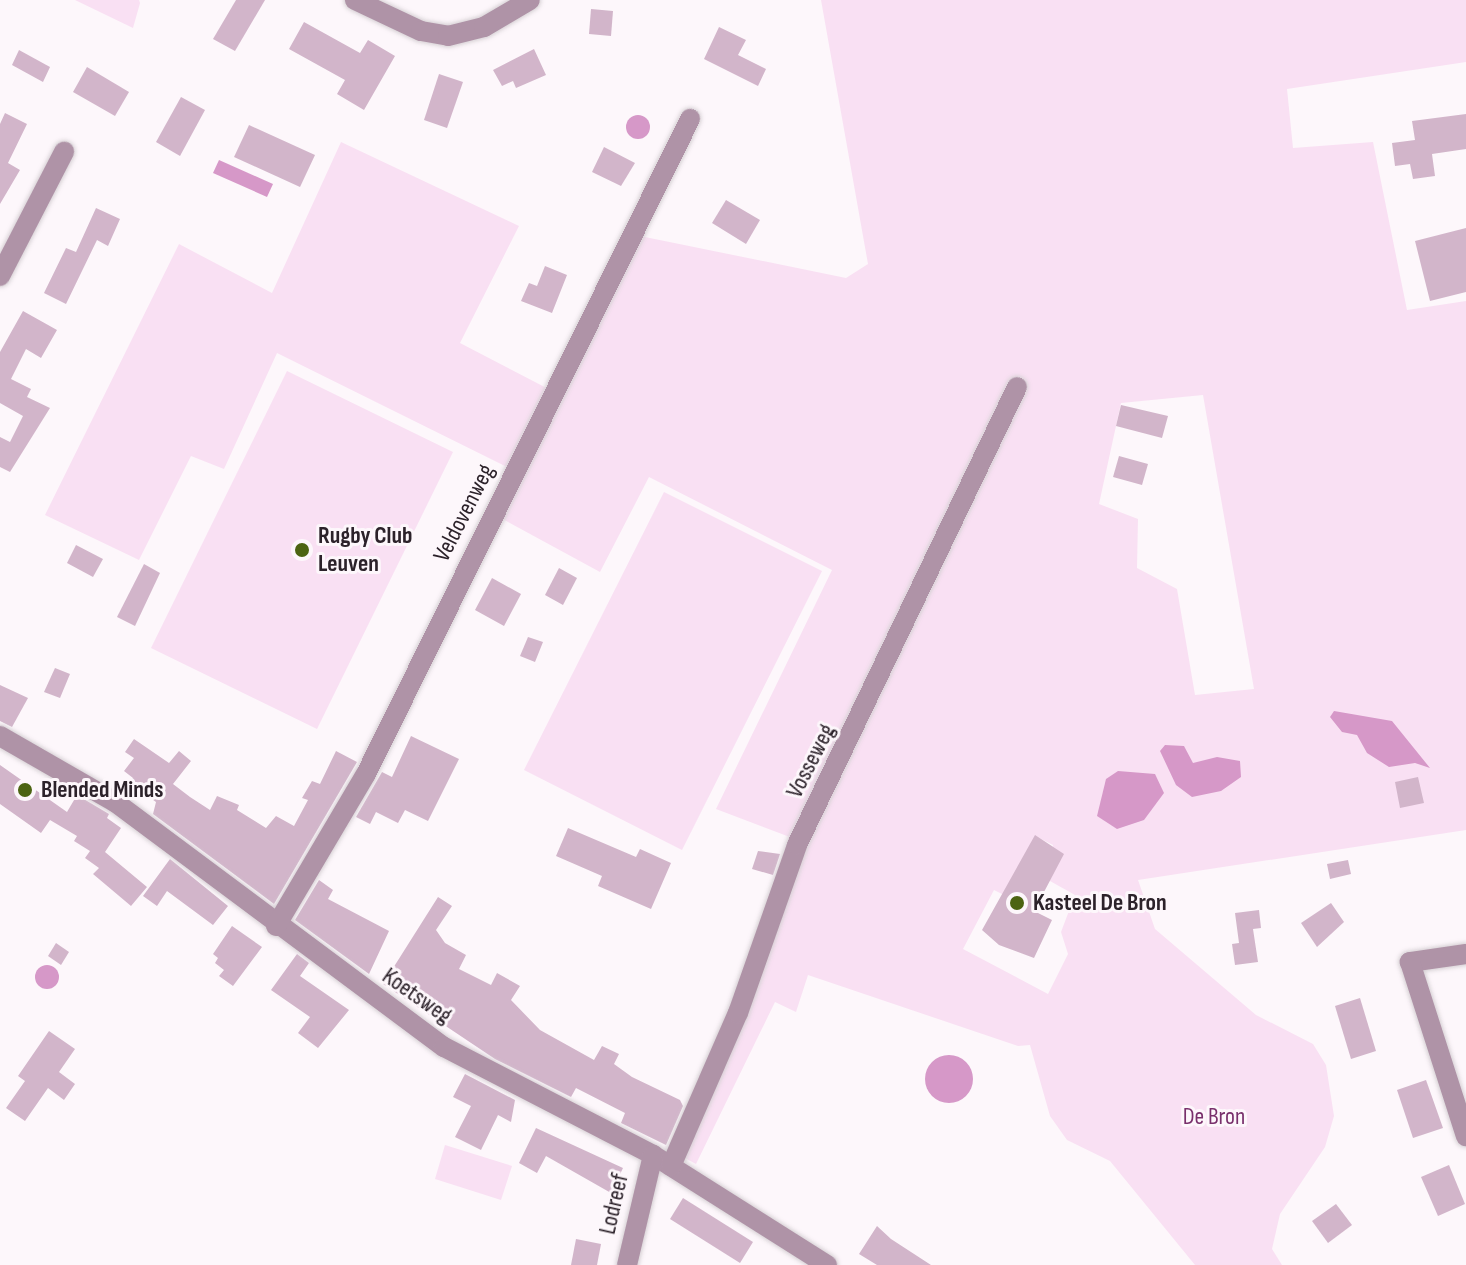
<!DOCTYPE html>
<html>
<head>
<meta charset="utf-8">
<style>
	body { margin:0 }
	#map { position:relative; width:1466px; height:1265px; overflow:hidden; background:#fdf7fb; font-family:"Sofia Sans Condensed",sans-serif }
	div>[style] { position:absolute }
	.green>* { inset:0; background:#f9e0f3 }
	.water>* { inset:0; background:#d698c8 }
	.round { border-radius:50% }
	.building>* { inset:0; background:#d2b5ca }
	.roads { filter:drop-shadow(0 0 2px #d7d1d5) drop-shadow(0 0 2px #d7d1d5) }
	.minor>* { height:20px; margin:-10px; padding:0 10px; transform-origin:10px; border-radius:10px; background:#af93a7 }
	.dots>* { width:22px; height:22px; translate:-50% -50%; box-sizing:border-box; border:4px solid #fdf7fb; border-radius:50% }
	span { translate:-50% -50%; white-space:nowrap; text-align:center; line-height:1.15; -webkit-text-stroke:6px #fdf7fb; paint-order:stroke }
	.street-label { font-size:24px; color:#2c222a }
	.poi-label { font-size:24px; color:#2c222a; font-weight:700 }
	.left { translate:0 -50%; text-align:left }
	.park-label { font-size:24px; color:#79306c }
</style>
</head>
<body>
<div id="map">
	<div class="green">
		<div style="clip-path:polygon(75px 0,139px 0,140px 3px,133px 28px)"></div>
		<div style="clip-path:polygon(evenodd,821px 0,1466px 0,1466px 62px,1287px 89px,1293px 148px,1373px 142px,1407px 310px,1466px 301px,1466px 830px,1138px 880px,1155px 929px,1256px 1015px,1313px 1044px,1326px 1065px,1334px 1116px,1325px 1147px,1280px 1214px,1272px 1249px,1282px 1265px,1195px 1265px,1110px 1161px,1067px 1140px,1050px 1116px,1030px 1045px,1018px 1046px,808px 975px,796px 1012px,775px 1002px,696px 1164px,683px 1157px,803px 842px,716px 809px,832px 570px,649px 477px,600px 572px,497px 516px,507px 467px,277px 353px,224px 469px,191px 456px,139px 560px,45px 515px,179px 244px,272px 293px,341px 142px,519px 226px,460px 343px,560px 395px,640px 236px,846px 278px,868px 264px,821px 0,1203px 395px,1254px 689px,1195px 695px,1177px 589px,1137px 568px,1138px 519px,1099px 504px,1121px 403px,1203px 395px,821px 0,1035px 836px,1053px 845px,1050px 881px,1075px 895px,1061px 932px,1068px 954px,1048px 994px,963px 949px,994px 890px,1004px 895px,1035px 836px)"></div>
		<div style="clip-path:polygon(287px 371px,453px 452px,317px 729px,151px 648px)"></div>
		<div style="clip-path:polygon(664px 492px,822px 571px,682px 850px,524px 770px)"></div>
		<div style="clip-path:polygon(445px 1145px,512px 1166px,501px 1200px,435px 1179px)"></div>
	</div>
	<div class="water">
		<div class="round" style="left:626px;top:115px;width:24px;height:24px"></div>
		<div style="clip-path:polygon(219px 160px,273px 184px,267px 197px,213px 173px)"></div>
		<div style="clip-path:polygon(1334px 711px,1392px 721px,1430px 768px,1415px 763px,1389px 767px,1367px 753px,1357px 735px,1342px 732px,1330px 717px)"></div>
		<div style="clip-path:polygon(1165px 745px,1184px 746px,1193px 763px,1217px 757px,1240px 761px,1241px 777px,1221px 791px,1192px 797px,1176px 785px,1160px 751px)"></div>
		<div style="clip-path:polygon(1118px 771px,1155px 774px,1164px 793px,1144px 820px,1117px 829px,1097px 816px,1106px 779px)"></div>
		<div class="round" style="left:35px;top:965px;width:24px;height:24px"></div>
		<div class="round" style="left:925px;top:1055px;width:48px;height:48px"></div>
	</div>
	<div class="building">
		<div style="clip-path:polygon(236px 0,265px 0,235px 51px,213px 39px)"></div>
		<div style="clip-path:polygon(591px 9px,613px 11px,611px 36px,589px 34px)"></div>
		<div style="clip-path:polygon(304px 22px,360px 53px,368px 40px,395px 56px,364px 110px,337px 94px,345px 80px,289px 49px)"></div>
		<div style="clip-path:polygon(719px 27px,746px 40px,738px 55px,766px 69px,758px 86px,704px 59px)"></div>
		<div style="clip-path:polygon(534px 49px,546px 75px,516px 88px,513px 81px,502px 86px,493px 70px)"></div>
		<div style="clip-path:polygon(19px 50px,50px 67px,43px 82px,12px 65px)"></div>
		<div style="clip-path:polygon(87px 67px,129px 92px,115px 116px,73px 92px)"></div>
		<div style="clip-path:polygon(439px 74px,463px 82px,447px 128px,424px 120px)"></div>
		<div style="clip-path:polygon(181px 97px,205px 110px,180px 156px,156px 142px)"></div>
		<div style="clip-path:polygon(5px 113px,27px 124px,8px 163px,20px 170px,0 204px,0 124px)"></div>
		<div style="clip-path:polygon(1466px 114px,1466px 149px,1432px 154px,1435px 176px,1413px 179px,1410px 164px,1395px 166px,1392px 143px,1415px 140px,1412px 121px)"></div>
		<div style="clip-path:polygon(249px 125px,315px 155px,300px 187px,234px 157px)"></div>
		<div style="clip-path:polygon(604px 147px,635px 163px,621px 186px,592px 172px)"></div>
		<div style="clip-path:polygon(726px 200px,760px 220px,746px 244px,712px 223px)"></div>
		<div style="clip-path:polygon(96px 208px,120px 219px,108px 246px,97px 240px,66px 304px,44px 293px,66px 248px,76px 252px)"></div>
		<div style="clip-path:polygon(1466px 228px,1466px 292px,1430px 301px,1415px 241px)"></div>
		<div style="clip-path:polygon(545px 266px,567px 275px,552px 313px,521px 301px,529px 283px,537px 286px)"></div>
		<div style="clip-path:polygon(23px 311px,57px 330px,41px 358px,26px 349px,11px 379px,31px 389px,27px 397px,50px 408px,10px 472px,0 467px,0 437px,10px 442px,23px 416px,0 403px,0 352px)"></div>
		<div style="clip-path:polygon(1121px 405px,1168px 416px,1162px 438px,1116px 426px)"></div>
		<div style="clip-path:polygon(1119px 456px,1148px 464px,1142px 485px,1113px 477px)"></div>
		<div style="clip-path:polygon(76px 545px,103px 559px,93px 577px,67px 563px)"></div>
		<div style="clip-path:polygon(144px 564px,160px 573px,135px 626px,117px 617px)"></div>
		<div style="clip-path:polygon(559px 568px,577px 578px,563px 605px,545px 595px)"></div>
		<div style="clip-path:polygon(492px 578px,521px 594px,504px 626px,475px 610px)"></div>
		<div style="clip-path:polygon(528px 637px,543px 642px,535px 662px,520px 656px)"></div>
		<div style="clip-path:polygon(55px 668px,70px 674px,60px 698px,44px 692px)"></div>
		<div style="clip-path:polygon(0 685px,28px 698px,12px 727px,0 721px)"></div>
		<div style="clip-path:polygon(411px 736px,459px 759px,428px 821px,405px 810px,398px 823px,376px 812px,370px 824px,356px 817px,382px 772px,392px 777px)"></div>
		<div style="clip-path:polygon(134px 739px,169px 763px,179px 751px,191px 761px,173px 784px,190px 797px,210px 810px,217px 796px,239px 805px,237px 810px,266px 828px,276px 816px,294px 826px,308px 800px,302px 798px,312px 781px,320px 784px,336px 751px,357px 762px,274px 904px,153px 814px,156px 802px,129px 783px,133px 778px,124px 771px,134px 758px,125px 752px)"></div>
		<div style="clip-path:polygon(0 765px,67px 812px,77px 795px,109px 814px,107px 818px,121px 828px,105px 852px,147px 887px,131px 906px,93px 874px,99px 868px,85px 858px,90px 851px,74px 841px,77px 836px,50px 820px,41px 833px,0 804px)"></div>
		<div style="clip-path:polygon(1418px 777px,1424px 803px,1400px 808px,1395px 782px)"></div>
		<div style="clip-path:polygon(568px 828px,636px 857px,640px 849px,671px 863px,651px 909px,598px 886px,602px 876px,556px 856px)"></div>
		<div style="clip-path:polygon(1035px 835px,1064px 854px,1034px 911px,1052px 920px,1034px 958px,999px 945px,982px 930px)"></div>
		<div style="clip-path:polygon(758px 851px,780px 854px,773px 875px,752px 869px)"></div>
		<div style="clip-path:polygon(170px 859px,228px 906px,213px 925px,167px 891px,157px 906px,143px 896px)"></div>
		<div style="clip-path:polygon(1348px 860px,1351px 874px,1330px 879px,1327px 864px)"></div>
		<div style="clip-path:polygon(319px 880px,333px 890px,328px 899px,389px 931px,369px 974px,295px 920px)"></div>
		<div style="clip-path:polygon(438px 897px,452px 906px,436px 930px,445px 943px,466px 955px,459px 969px,491px 985px,497px 973px,520px 986px,511px 1000px,540px 1030px,594px 1060px,602px 1046px,619px 1054px,614px 1064px,632px 1077px,680px 1100px,683px 1106px,666px 1145px,621px 1123px,625px 1113px,576px 1088px,571px 1097px,495px 1059px,383px 984px)"></div>
		<div style="clip-path:polygon(1331px 903px,1344px 922px,1317px 947px,1301px 923px)"></div>
		<div style="clip-path:polygon(1259px 910px,1261px 928px,1253px 929px,1258px 962px,1235px 965px,1232px 944px,1239px 943px,1235px 913px)"></div>
		<div style="clip-path:polygon(232px 926px,262px 947px,233px 986px,219px 976px,224px 970px,215px 963px,218px 958px,213px 954px)"></div>
		<div style="clip-path:polygon(56px 943px,69px 952px,61px 965px,48px 956px)"></div>
		<div style="clip-path:polygon(297px 954px,309px 963px,300px 976px,349px 1010px,318px 1048px,298px 1033px,310px 1017px,271px 990px)"></div>
		<div style="clip-path:polygon(1360px 998px,1376px 1051px,1351px 1059px,1335px 1006px)"></div>
		<div style="clip-path:polygon(49px 1031px,75px 1049px,59px 1072px,75px 1084px,64px 1100px,48px 1088px,25px 1121px,6px 1108px,25px 1081px,18px 1076px)"></div>
		<div style="clip-path:polygon(465px 1074px,515px 1100px,511px 1122px,498px 1115px,481px 1150px,455px 1137px,471px 1106px,453px 1097px)"></div>
		<div style="clip-path:polygon(1426px 1080px,1443px 1128px,1413px 1138px,1397px 1090px)"></div>
		<div style="clip-path:polygon(536px 1128px,623px 1168px,611px 1193px,546px 1156px,537px 1173px,519px 1163px)"></div>
		<div style="clip-path:polygon(1449px 1165px,1465px 1204px,1438px 1216px,1421px 1177px)"></div>
		<div style="clip-path:polygon(683px 1198px,753px 1242px,740px 1263px,670px 1219px)"></div>
		<div style="clip-path:polygon(1336px 1204px,1352px 1225px,1328px 1243px,1312px 1221px)"></div>
		<div style="clip-path:polygon(877px 1226px,891px 1239px,931px 1265px,877px 1265px,859px 1254px)"></div>
		<div style="clip-path:polygon(576px 1239px,601px 1244px,597px 1265px,571px 1265px)"></div>
	</div>
	<div class="roads">
		<div class="minor">
			<div style="left:355px;top:0;width:73px;rotate:25.2deg"></div>
			<div style="left:421px;top:31px;width:27px;rotate:10deg"></div>
			<div style="left:448px;top:36px;width:37px;rotate:-14deg"></div>
			<div style="left:484px;top:27px;width:53px;rotate:-30.4deg"></div>
			<div style="left:0;top:276px;width:140px;rotate:-62.7deg"></div>
			<div style="left:0;top:736px;width:133px;rotate:29.9deg"></div>
			<div style="left:115px;top:802px;width:410px;rotate:36.7deg"></div>
			<div style="left:444px;top:1047px;width:235px;rotate:27.3deg"></div>
			<div style="left:653px;top:1155px;width:206px;rotate:32.3deg"></div>
			<div style="left:276px;top:926px;width:177px;rotate:-59.4deg"></div>
			<div style="left:366px;top:774px;width:731px;rotate:-63.68deg"></div>
			<div style="left:1466px;top:954px;width:57px;rotate:171.9deg"></div>
			<div style="left:1410px;top:962px;width:183px;rotate:72.2deg"></div>
			<div style="left:671px;top:1166px;width:167px;rotate:-66.4deg"></div>
			<div style="left:738px;top:1013px;width:178px;rotate:-70.6deg"></div>
			<div style="left:797px;top:845px;width:508px;rotate:-64.34deg"></div>
			<div style="left:627px;top:1265px;width:113px;rotate:-76.7deg"></div>
		</div>
	</div>
	<div class="dots">
		<div style="left:302px;top:550px;background:#4c6412"></div>
		<div style="left:25px;top:790px;background:#4c6412"></div>
		<div style="left:1017px;top:903px;background:#4c6412"></div>
	</div>
	<div class="street-label">
		<span style="left:464px;top:513px;rotate:-63deg">Veldovenweg</span>
		<span style="left:811px;top:761px;rotate:-63deg">Vosseweg</span>
		<span style="left:417px;top:996px;rotate:35deg">Koetsweg</span>
		<span style="left:614px;top:1204px;rotate:-77deg">Lodreef</span>
	</div>
	<div class="poi-label">
		<span class="left" style="left:318px;top:550px">Rugby Club<br>Leuven</span>
		<span class="left" style="left:41px;top:790px">Blended Minds</span>
		<span class="left" style="left:1033px;top:903px">Kasteel De Bron</span>
	</div>
	<div class="park-label">
		<span style="left:1214px;top:1117px">De Bron</span>
	</div>
</div>
</body>
</html>
